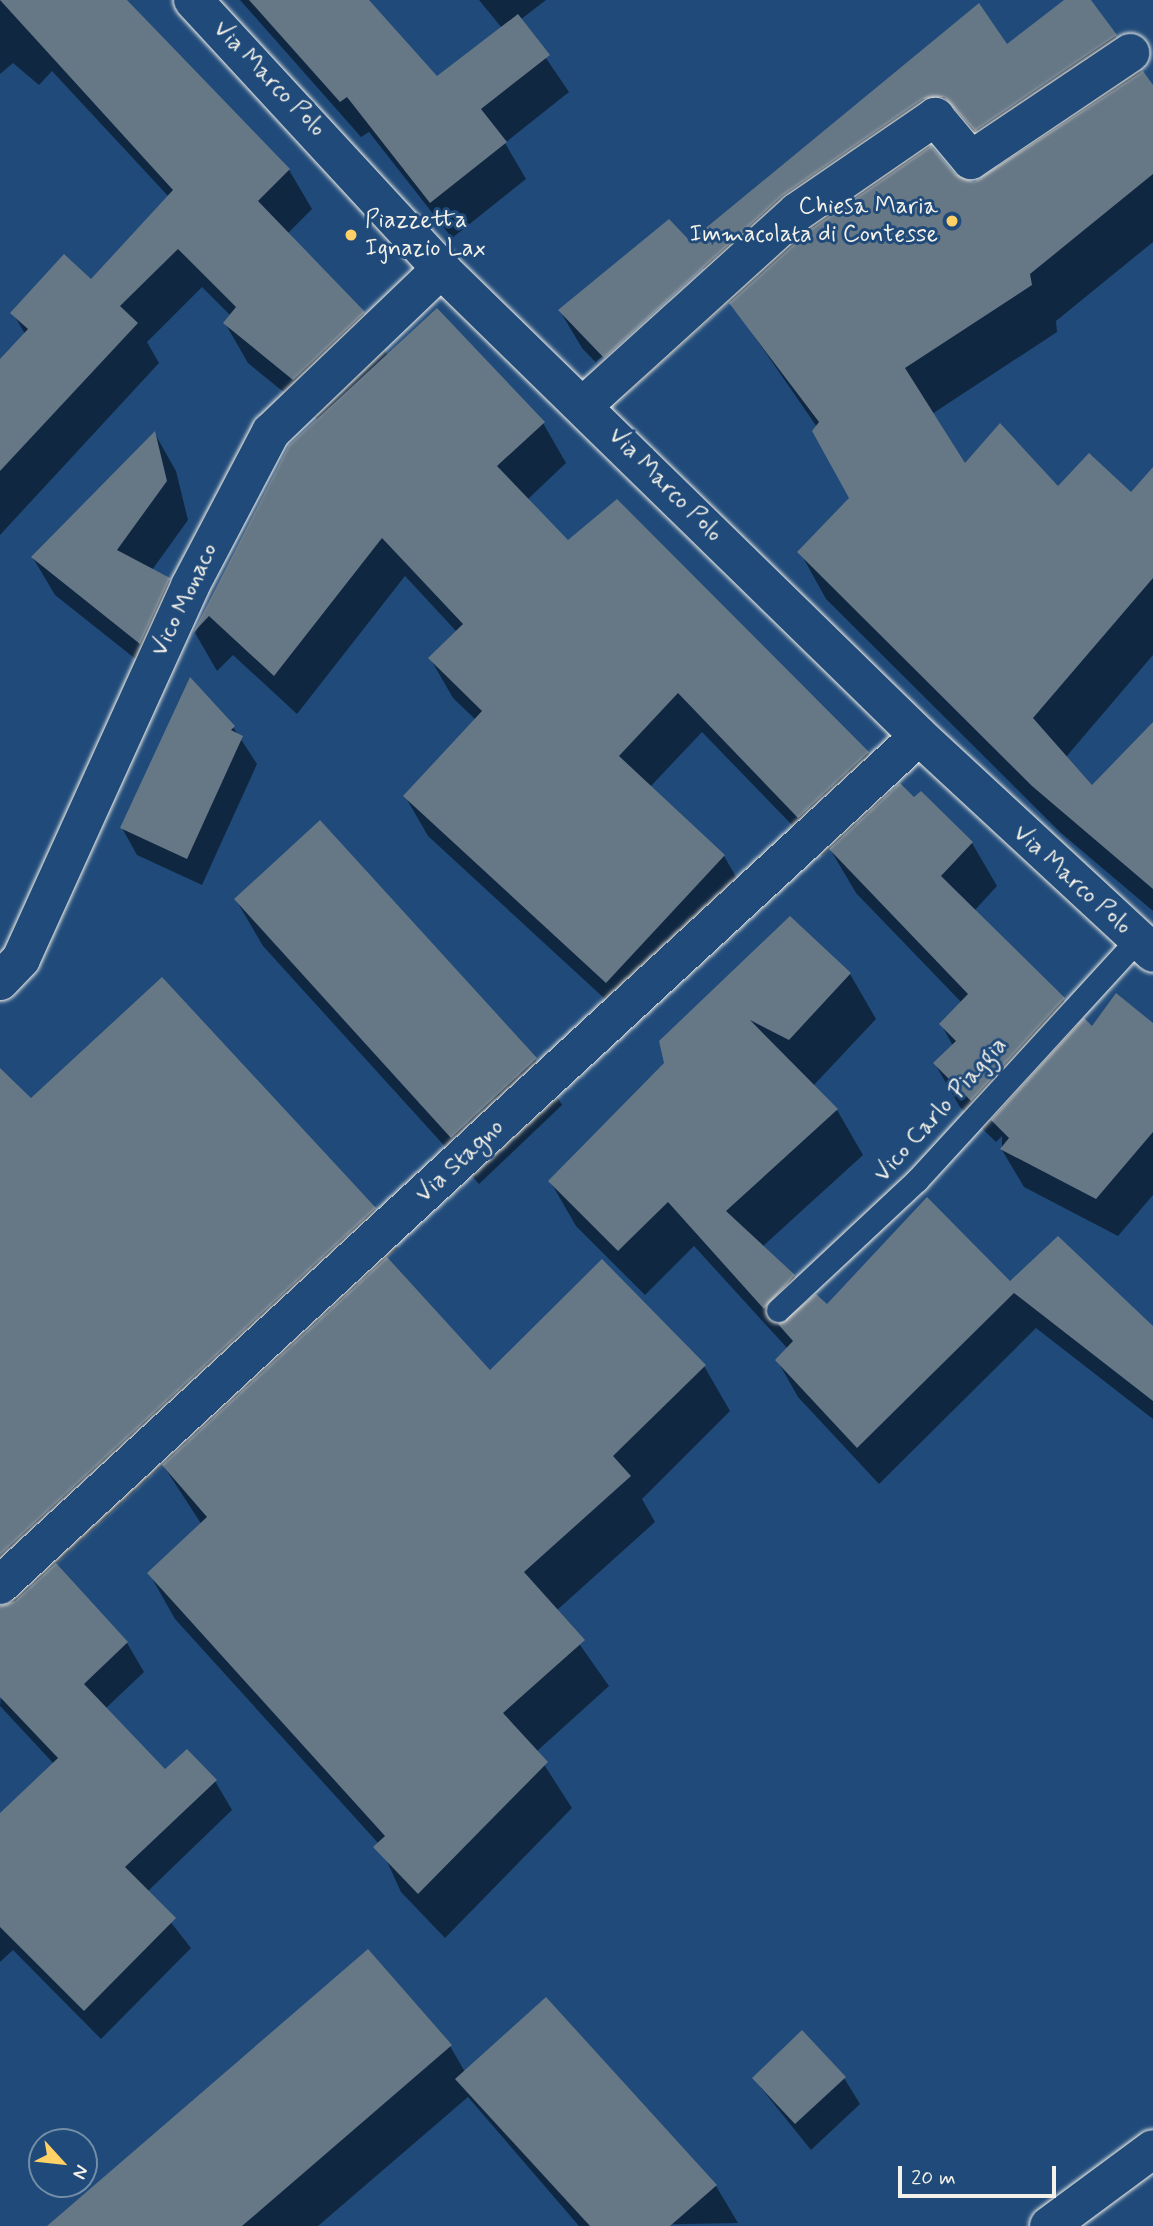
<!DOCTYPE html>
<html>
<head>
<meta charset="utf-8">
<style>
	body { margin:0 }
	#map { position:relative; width:1153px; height:2226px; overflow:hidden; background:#1f4a7a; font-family:Mynerve,sans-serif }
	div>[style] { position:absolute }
	.shadow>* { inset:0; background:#0007 }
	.building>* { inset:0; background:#667786 }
	.roads { filter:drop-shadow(0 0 2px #f4f1e8) drop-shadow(0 0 2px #f4f1e8) }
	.lane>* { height:23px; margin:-11.5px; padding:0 11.5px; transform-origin:11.5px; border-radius:11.5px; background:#1f4a7a }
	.street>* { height:38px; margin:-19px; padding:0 19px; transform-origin:19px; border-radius:19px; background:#1f4a7a }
	.dots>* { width:19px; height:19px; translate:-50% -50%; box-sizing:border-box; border:4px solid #1f4a7a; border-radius:50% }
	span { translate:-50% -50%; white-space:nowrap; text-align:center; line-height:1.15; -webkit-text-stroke:6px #1f4a7a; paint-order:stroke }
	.street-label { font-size:24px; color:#f4f1e8 }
	.poi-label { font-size:24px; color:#f4f1e8 }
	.right { translate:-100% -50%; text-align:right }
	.left { translate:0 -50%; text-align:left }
	.north { position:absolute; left:28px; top:2128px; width:70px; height:70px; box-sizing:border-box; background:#1f4a7a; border:2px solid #748da6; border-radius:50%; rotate:117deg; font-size:19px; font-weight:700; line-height:28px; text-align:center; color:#f4f1e8 }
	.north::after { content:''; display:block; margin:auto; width:24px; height:32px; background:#ffd166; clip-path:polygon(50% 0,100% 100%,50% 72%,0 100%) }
	.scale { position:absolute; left:898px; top:2166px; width:158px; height:32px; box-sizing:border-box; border:4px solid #f4f1e8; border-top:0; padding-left:9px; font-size:21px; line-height:24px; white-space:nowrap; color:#f4f1e8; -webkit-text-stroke:5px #1f4a7a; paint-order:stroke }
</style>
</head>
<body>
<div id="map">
	<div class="shadow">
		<div style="clip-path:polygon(0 0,125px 0,289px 170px,312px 209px,287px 234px,363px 313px,388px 356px,543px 423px,566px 463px,527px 500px,568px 542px,617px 502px,868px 753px,891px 794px,914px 800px,921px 794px,972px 843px,997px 886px,974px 911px,1063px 999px,1079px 1027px,1153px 1025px,1153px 1195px,1118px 1236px,1024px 1187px,1002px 1150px,1002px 1136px,996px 1142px,960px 1107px,935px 1064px,953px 1046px,941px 1024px,962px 1003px,856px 893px,830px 849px,822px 856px,702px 732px,650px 787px,724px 856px,747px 896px,630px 1022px,428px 836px,405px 796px,476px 720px,453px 698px,430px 658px,457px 632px,405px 576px,297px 714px,233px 655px,217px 671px,195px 633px,290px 446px,318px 420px,248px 363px,225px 323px,231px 316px,202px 287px,147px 342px,159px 363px,0 535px,0 361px,25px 334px,13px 313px,91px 282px,169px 197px,52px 71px,39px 85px,13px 63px,0 74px)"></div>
		<div style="clip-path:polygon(240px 0,366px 0,436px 79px,502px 28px,479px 0,546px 0,520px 20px,569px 92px,505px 143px,526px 179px,452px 238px,369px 132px,361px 137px)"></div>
		<div style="clip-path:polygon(evenodd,1067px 0,1089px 0,1153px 88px,1153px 242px,1056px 321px,1057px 332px,932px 414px,964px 466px,1058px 489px,1131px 495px,1153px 469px,1153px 655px,1066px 757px,1091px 787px,1153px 725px,1153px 911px,1061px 833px,826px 599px,800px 552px,851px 499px,817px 427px,730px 301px,626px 394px,582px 348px,560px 311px,690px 243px,1007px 46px,1067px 0,972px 122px,999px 169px,974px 184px,954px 176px,929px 147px,945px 136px,988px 157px,972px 122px,1067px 0,702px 266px,704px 269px,598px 365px,596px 362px,702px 266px)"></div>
		<div style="clip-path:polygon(155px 434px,176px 471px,188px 520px,152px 570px,169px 579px,190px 617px,162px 680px,55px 595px,33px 558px)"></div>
		<div style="clip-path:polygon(233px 727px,257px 764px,202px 885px,137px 855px,122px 828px)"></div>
		<div style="clip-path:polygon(236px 900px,535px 1059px,562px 1105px,479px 1184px,263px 946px)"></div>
		<div style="clip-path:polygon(850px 974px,876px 1019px,813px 1086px,837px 1110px,863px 1155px,762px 1247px,794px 1276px,809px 1302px,827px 1307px,1010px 1283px,1153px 1328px,1153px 1419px,1036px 1328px,879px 1484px,798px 1397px,777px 1360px,788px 1349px,694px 1246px,645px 1295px,576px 1226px,550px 1181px,666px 1063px,661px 1042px)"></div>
		<div style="clip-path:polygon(0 1071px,31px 1100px,375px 1209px,398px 1248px,386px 1258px,490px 1372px,704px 1366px,730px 1411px,642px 1499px,655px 1522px,556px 1611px,609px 1686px,536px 1752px,572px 1808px,445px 1938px,401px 1892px,379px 1844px,175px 1619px,149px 1573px,202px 1525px,163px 1465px,55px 1565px,127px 1643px,144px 1672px,105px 1709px,165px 1772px,215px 1781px,232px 1810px,147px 1892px,191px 1948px,101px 2039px,13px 1950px,0 1962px,0 1816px,54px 1764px,0 1706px,10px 1606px,0 1599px)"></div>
		<div style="clip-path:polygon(450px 2046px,465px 2072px,716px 2186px,738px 2223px,579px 2226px,468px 2097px,318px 2226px,50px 2226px)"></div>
		<div style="clip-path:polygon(844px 2078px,860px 2104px,811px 2150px,754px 2079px)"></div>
	</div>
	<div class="building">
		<div style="clip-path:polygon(0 0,127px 0,290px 169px,258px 201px,365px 312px,293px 380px,223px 323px,236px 307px,178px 249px,120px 306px,138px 323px,0 471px,0 359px,28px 329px,10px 313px,64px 254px,91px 279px,173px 190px)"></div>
		<div style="clip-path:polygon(249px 0,369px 0,437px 76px,518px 14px,550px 55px,481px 109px,507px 142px,430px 203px,347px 97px,340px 102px)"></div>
		<div style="clip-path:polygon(1064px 0,1091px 0,1117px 35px,975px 131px,944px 97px,923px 99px,782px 196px,604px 358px,558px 310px,669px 219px,690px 241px,979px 3px,1007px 44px)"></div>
		<div style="clip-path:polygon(1143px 71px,1153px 85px,1153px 174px,1030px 274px,1032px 285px,905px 368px,965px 463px,1000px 423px,1058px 486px,1089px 453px,1131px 492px,1153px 467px,1153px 578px,1033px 718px,1092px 785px,1153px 722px,1153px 889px,1032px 786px,797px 552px,849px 498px,812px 431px,819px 422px,729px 303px,811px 229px,931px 146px,955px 174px,974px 182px)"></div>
		<div style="clip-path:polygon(437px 308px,545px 422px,497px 466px,568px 540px,617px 499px,869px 752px,798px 818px,678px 693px,619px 756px,725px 855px,606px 983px,403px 796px,482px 711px,428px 658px,463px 624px,382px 538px,274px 676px,209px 616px,193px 633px,289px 445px)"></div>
		<div style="clip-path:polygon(155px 431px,167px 481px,117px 550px,170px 578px,140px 644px,31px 557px)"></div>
		<div style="clip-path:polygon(190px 677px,235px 726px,231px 730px,243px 736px,187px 859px,120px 828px)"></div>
		<div style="clip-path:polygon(900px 783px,914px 797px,921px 791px,973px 842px,941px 876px,1065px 998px,971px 1101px,933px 1063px,956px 1041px,939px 1024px,968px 994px,829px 849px)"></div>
		<div style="clip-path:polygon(320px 820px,537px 1058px,451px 1138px,234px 899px)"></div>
		<div style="clip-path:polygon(790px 916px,851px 973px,789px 1040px,750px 1020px,838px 1109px,726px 1211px,795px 1275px,764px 1309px,668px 1202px,618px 1251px,548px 1181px,664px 1063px,659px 1041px)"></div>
		<div style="clip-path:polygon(162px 977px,376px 1208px,0 1555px,0 1068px,31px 1098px)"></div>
		<div style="clip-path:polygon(1116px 993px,1153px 1023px,1153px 1132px,1096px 1199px,1000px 1149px,1009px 1138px,991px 1120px,1084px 1018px,1092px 1026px)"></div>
		<div style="clip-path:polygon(927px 1197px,1010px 1281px,1058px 1236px,1153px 1326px,1153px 1401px,1014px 1293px,857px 1448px,775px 1360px,793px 1341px,778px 1324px,816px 1294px,827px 1304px)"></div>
		<div style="clip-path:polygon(387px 1257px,490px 1370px,602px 1259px,706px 1365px,613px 1456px,631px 1476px,524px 1572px,585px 1640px,503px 1713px,548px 1762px,418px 1894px,373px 1847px,385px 1836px,147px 1573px,207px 1517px,162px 1465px)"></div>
		<div style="clip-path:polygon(56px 1563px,128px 1642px,84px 1684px,165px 1769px,187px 1749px,217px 1780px,125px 1867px,176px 1918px,84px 2011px,0 1927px,0 1813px,58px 1758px,0 1697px,0 1606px,15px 1601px)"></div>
		<div style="clip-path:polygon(368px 1949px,452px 2045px,242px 2226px,47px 2226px)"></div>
		<div style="clip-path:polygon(546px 1997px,717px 2185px,670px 2226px,590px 2226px,455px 2079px)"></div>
		<div style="clip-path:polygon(802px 2030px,846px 2077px,795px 2124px,752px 2078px)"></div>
	</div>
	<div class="roads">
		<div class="lane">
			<div style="left:778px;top:1310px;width:190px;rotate:-43.1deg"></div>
			<div style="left:917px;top:1180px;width:326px;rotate:-47.5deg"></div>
		</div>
		<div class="street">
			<div style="left:193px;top:0;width:366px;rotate:47.3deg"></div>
			<div style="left:441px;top:269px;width:668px;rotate:44.33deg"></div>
			<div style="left:919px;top:736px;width:319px;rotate:42.8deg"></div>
			<div style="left:584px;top:405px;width:287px;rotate:-42.2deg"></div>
			<div style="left:797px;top:212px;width:168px;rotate:-34.5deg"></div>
			<div style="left:935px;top:117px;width:56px;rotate:50.1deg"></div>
			<div style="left:971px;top:160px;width:192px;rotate:-33.9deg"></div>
			<div style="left:0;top:981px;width:30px;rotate:-46deg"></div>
			<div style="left:21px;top:959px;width:409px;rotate:-65.6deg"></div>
			<div style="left:190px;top:586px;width:174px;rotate:-62.3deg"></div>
			<div style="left:271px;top:432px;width:236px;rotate:-43.8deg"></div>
			<div style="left:0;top:1585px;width:1251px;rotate:-42.73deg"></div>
			<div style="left:1049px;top:2226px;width:129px;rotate:-36.5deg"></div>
		</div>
	</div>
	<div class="dots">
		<div style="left:952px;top:221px;background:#ffd166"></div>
		<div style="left:351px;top:235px;background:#ffd166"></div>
	</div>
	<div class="street-label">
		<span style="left:269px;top:79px;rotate:46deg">Via Marco Polo</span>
		<span style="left:665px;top:485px;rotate:45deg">Via Marco Polo</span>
		<span style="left:185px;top:600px;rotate:-64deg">Vico Monaco</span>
		<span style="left:1072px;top:880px;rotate:42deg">Via Marco Polo</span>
		<span style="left:941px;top:1110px;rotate:-48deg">Vico Carlo Piaggia</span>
		<span style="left:460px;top:1161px;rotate:-43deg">Via Stagno</span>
	</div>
	<div class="poi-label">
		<span class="right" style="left:938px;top:221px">Chiesa Maria<br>Immacolata di Contesse</span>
		<span class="left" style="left:365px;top:235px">Piazzetta<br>Ignazio Lax</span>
	</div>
	<div class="north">N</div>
	<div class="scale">20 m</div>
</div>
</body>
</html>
